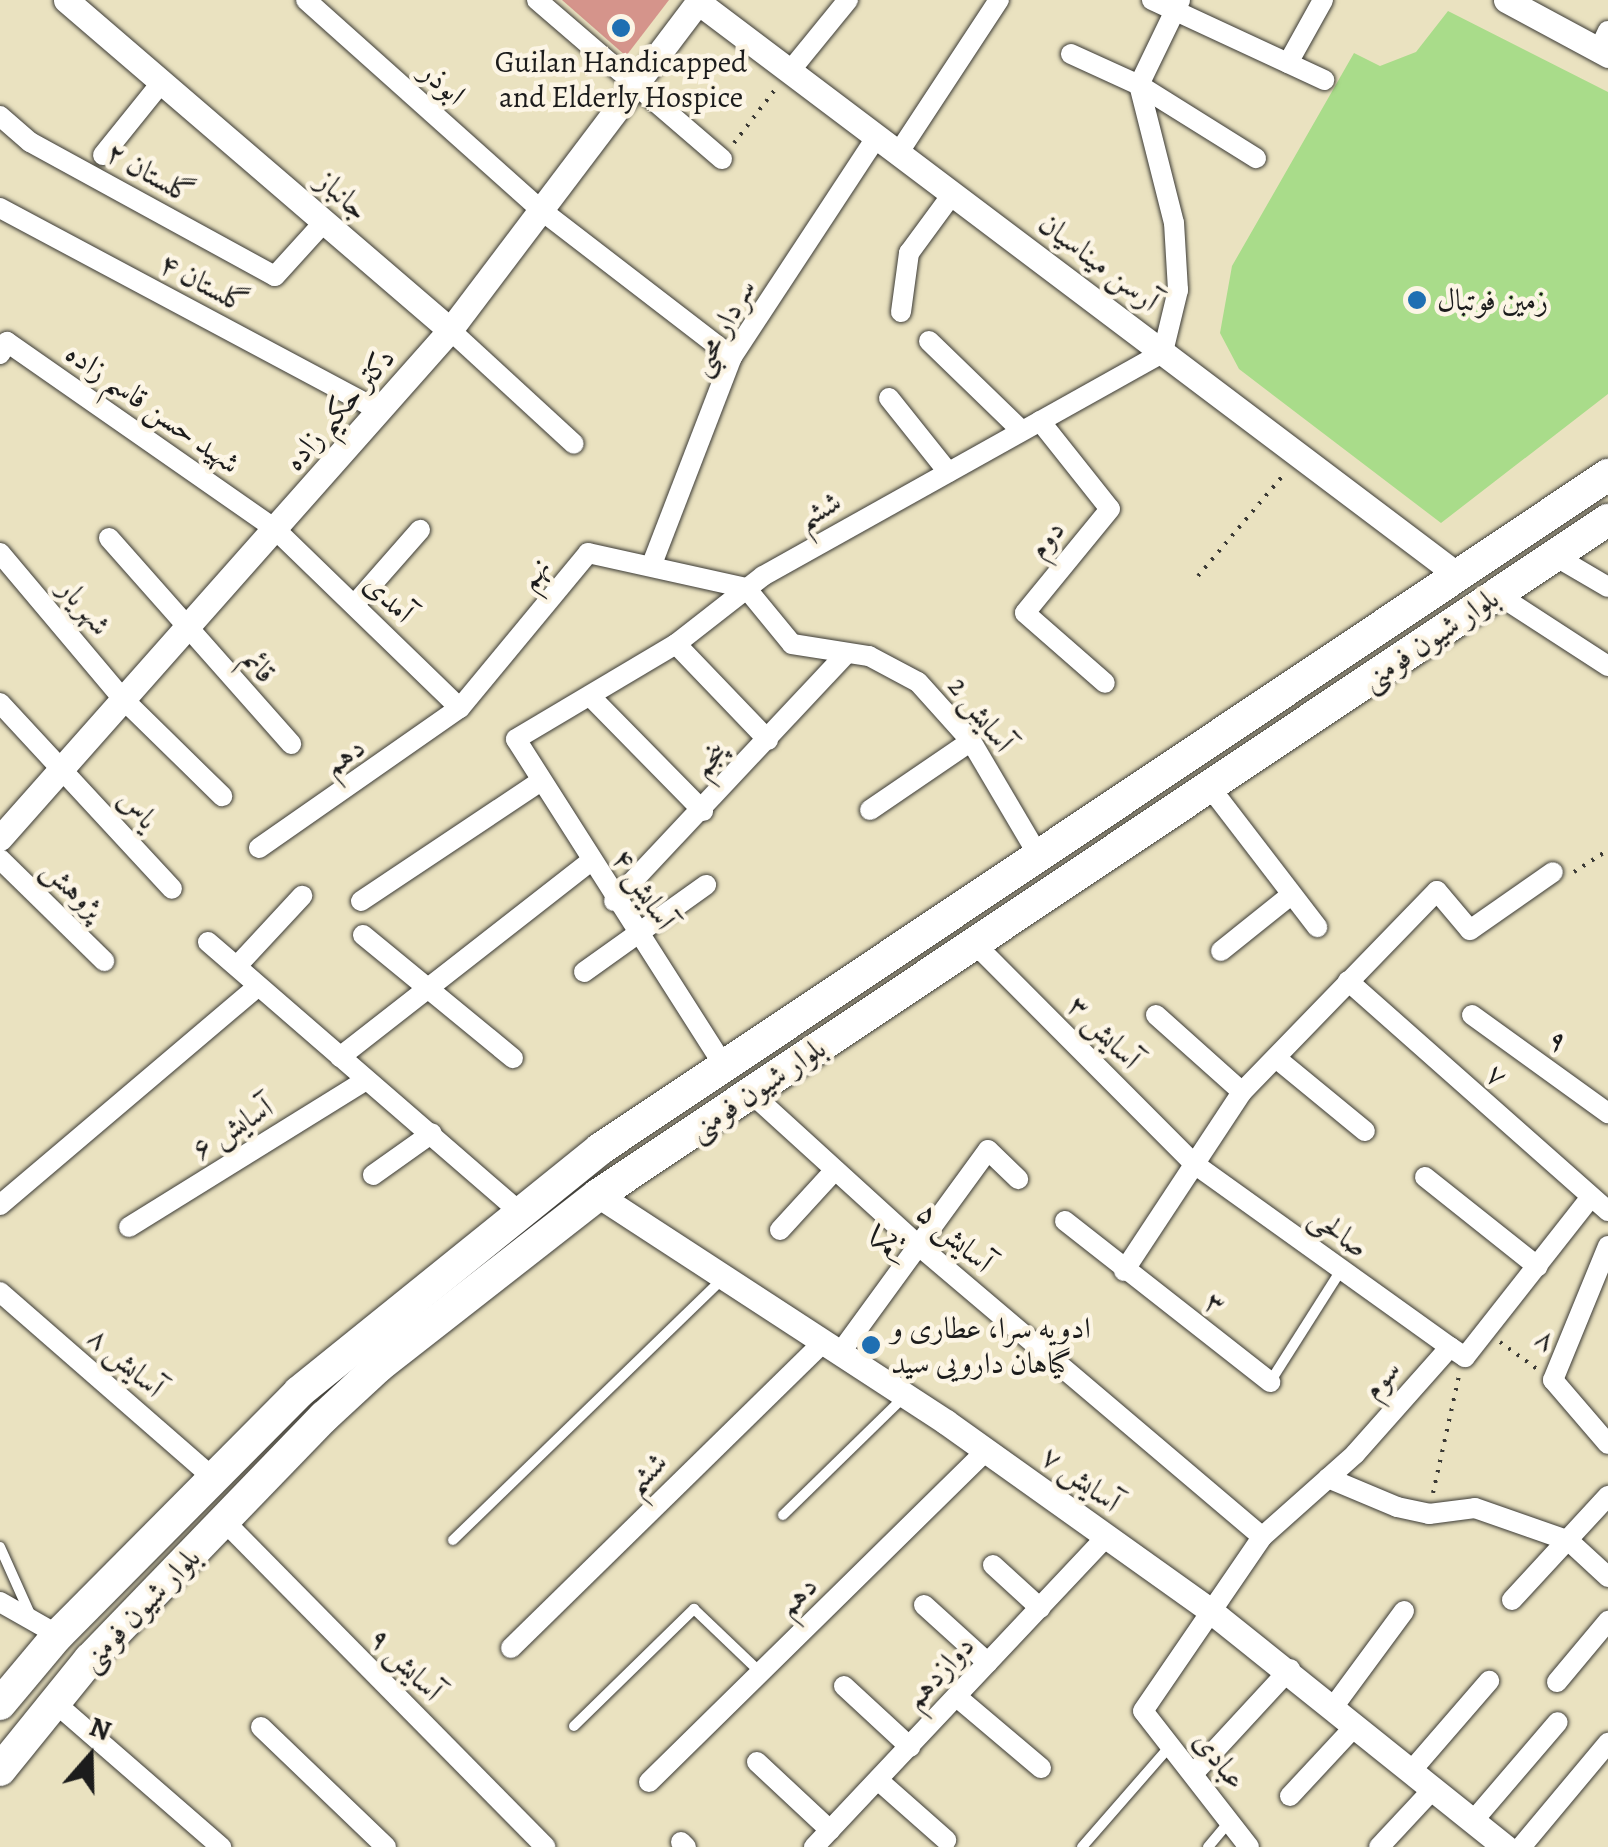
<!DOCTYPE html>
<html>
<head>
<meta charset="utf-8">
<style>
	body { margin:0 }
	#map { position:relative; width:1608px; height:1847px; overflow:hidden; background:#eae2c0; font-family:Alegreya,Amiri,serif }
	div>[style] { position:absolute }
	.green>* { inset:0; background:#a9dc8a }
	.building>* { inset:0; background:#d5948b }
	.path>* { height:4px; margin-top:-2px; transform-origin:0; background:repeating-linear-gradient(90deg,#3b3a35 0 2.5px,transparent 0 10.5px) }
	.roads { filter:drop-shadow(0 0 2px #3b3a35) drop-shadow(0 0 2px #3b3a35) }
	.service>* { height:10px; margin:-5px; padding:0 5px; transform-origin:5px; border-radius:5px; background:#fff }
	.minor>* { height:20px; margin:-10px; padding:0 10px; transform-origin:10px; border-radius:10px; background:#fff }
	.tertiary>* { height:25px; margin:-12.5px; padding:0 12.5px; transform-origin:12.5px; border-radius:12.5px; background:#fff }
	.primary>* { height:32px; margin:-16px; padding:0 16px; transform-origin:16px; border-radius:16px; background:#fff }
	.dots>* { width:28px; height:28px; translate:-50% -50%; box-sizing:border-box; border:5px solid #fcf5e5; border-radius:50% }
	span { translate:-50% -50%; white-space:nowrap; text-align:center; line-height:1.15; -webkit-text-stroke:9px #fcf5e5; paint-order:stroke }
	.poi-label { font-size:30px; color:#1c1c1c }
	.left { translate:0 -50%; text-align:left }
	.street-label { font-size:30px; color:#1c1c1c }
	.north { position:absolute; left:40px; top:1707px; width:100px; height:100px; -webkit-text-stroke:8px #fcf5e5; paint-order:stroke; rotate:20deg; font-size:28px; font-weight:700; line-height:40px; text-align:center; color:#1c1c1c }
	.north::after { content:''; display:block; margin:auto; width:35px; height:45px; background:#1c1c1c; clip-path:polygon(50% 0,100% 100%,50% 72%,0 100%) }
</style>
</head>
<body>
<div id="map">
	<div class="green">
		<div style="clip-path:polygon(1448px 11px,1608px 92px,1608px 394px,1441px 523px,1239px 369px,1220px 333px,1232px 266px,1354px 53px,1380px 66px,1416px 52px)"></div>
	</div>
	<div class="building">
		<div style="clip-path:polygon(562px 0,669px 0,626px 56px)"></div>
	</div>
	<div class="path">
		<div style="left:734px;top:143px;width:71px;rotate:-52.5deg"></div>
		<div style="left:1198px;top:576px;width:136px;rotate:-49.8deg"></div>
		<div style="left:1574px;top:872px;width:40px;rotate:-32.9deg"></div>
		<div style="left:1500px;top:1342px;width:46px;rotate:36.1deg"></div>
		<div style="left:1433px;top:1493px;width:120px;rotate:-77.5deg"></div>
	</div>
	<div class="roads">
		<div class="service">
			<div style="left:1270px;top:1382px;width:133px;rotate:-57.6deg"></div>
			<div style="left:783px;top:1515px;width:170px;rotate:-44.3deg"></div>
			<div style="left:453px;top:1540px;width:376px;rotate:-44.1deg"></div>
			<div style="left:0;top:1547px;width:73px;rotate:65.9deg"></div>
			<div style="left:574px;top:1726px;width:168px;rotate:-44.3deg"></div>
			<div style="left:694px;top:1609px;width:91px;rotate:43.7deg"></div>
			<div style="left:1082px;top:1847px;width:134px;rotate:-48.9deg"></div>
			<div style="left:1208px;top:1847px;width:33px;rotate:-50deg"></div>
		</div>
		<div class="minor">
			<div style="left:306px;top:0;width:315px;rotate:41.8deg"></div>
			<div style="left:541px;top:210px;width:241px;rotate:37.6deg"></div>
			<div style="left:537px;top:0;width:244px;rotate:40.7deg"></div>
			<div style="left:1152px;top:0;width:190px;rotate:24.9deg"></div>
			<div style="left:1599px;top:50px;width:21px;rotate:-65deg"></div>
			<div style="left:1071px;top:54px;width:75px;rotate:24.5deg"></div>
			<div style="left:1139px;top:85px;width:138px;rotate:32deg"></div>
			<div style="left:1288px;top:63px;width:72px;rotate:-60.9deg"></div>
			<div style="left:790px;top:71px;width:92px;rotate:-50.8deg"></div>
			<div style="left:0;top:116px;width:40px;rotate:41deg"></div>
			<div style="left:30px;top:142px;width:279px;rotate:28.7deg"></div>
			<div style="left:275px;top:276px;width:73px;rotate:-47.8deg"></div>
			<div style="left:899px;top:152px;width:182px;rotate:-56.7deg"></div>
			<div style="left:103px;top:155px;width:94px;rotate:-51.1deg"></div>
			<div style="left:0;top:208px;width:431px;rotate:28.1deg"></div>
			<div style="left:901px;top:312px;width:60px;rotate:-82.3deg"></div>
			<div style="left:909px;top:253px;width:74px;rotate:-53.7deg"></div>
			<div style="left:450px;top:330px;width:168px;rotate:42.6deg"></div>
			<div style="left:929px;top:341px;width:129px;rotate:44.1deg"></div>
			<div style="left:0;top:354px;width:14px;rotate:-60deg"></div>
			<div style="left:7px;top:342px;width:328px;rotate:34.9deg"></div>
			<div style="left:276px;top:530px;width:256px;rotate:44.1deg"></div>
			<div style="left:889px;top:398px;width:95px;rotate:51.4deg"></div>
			<div style="left:1040px;top:421px;width:112px;rotate:51.5deg"></div>
			<div style="left:1110px;top:509px;width:134px;rotate:129.3deg"></div>
			<div style="left:1025px;top:613px;width:106px;rotate:41.2deg"></div>
			<div style="left:109px;top:538px;width:275px;rotate:48.5deg"></div>
			<div style="left:0;top:553px;width:191px;rotate:49.9deg"></div>
			<div style="left:123px;top:699px;width:139px;rotate:44.4deg"></div>
			<div style="left:1555px;top:556px;width:61px;rotate:30.3deg"></div>
			<div style="left:652px;top:564px;width:222px;rotate:-68.9deg"></div>
			<div style="left:732px;top:357px;width:264px;rotate:-56.7deg"></div>
			<div style="left:1497px;top:594px;width:132px;rotate:33deg"></div>
			<div style="left:354px;top:605px;width:100px;rotate:-48.7deg"></div>
			<div style="left:676px;top:644px;width:133px;rotate:46.2deg"></div>
			<div style="left:591px;top:697px;width:160px;rotate:45.5deg"></div>
			<div style="left:0;top:703px;width:253px;rotate:47.2deg"></div>
			<div style="left:1209px;top:786px;width:178px;rotate:52.5deg"></div>
			<div style="left:870px;top:810px;width:122px;rotate:-34.3deg"></div>
			<div style="left:259px;top:848px;width:245px;rotate:-34.9deg"></div>
			<div style="left:460px;top:708px;width:201px;rotate:-50.4deg"></div>
			<div style="left:588px;top:553px;width:162px;rotate:12.5deg"></div>
			<div style="left:746px;top:588px;width:72px;rotate:50.6deg"></div>
			<div style="left:792px;top:644px;width:78px;rotate:8.9deg"></div>
			<div style="left:869px;top:656px;width:55px;rotate:28deg"></div>
			<div style="left:918px;top:682px;width:79px;rotate:48.1deg"></div>
			<div style="left:971px;top:741px;width:136px;rotate:59.5deg"></div>
			<div style="left:0;top:859px;width:146px;rotate:44.4deg"></div>
			<div style="left:361px;top:901px;width:216px;rotate:-33.7deg"></div>
			<div style="left:614px;top:901px;width:337px;rotate:-46.8deg"></div>
			<div style="left:363px;top:935px;width:194px;rotate:39.4deg"></div>
			<div style="left:208px;top:942px;width:413px;rotate:40.9deg"></div>
			<div style="left:973px;top:942px;width:312px;rotate:45.1deg"></div>
			<div style="left:1193px;top:1163px;width:316px;rotate:35.6deg"></div>
			<div style="left:1221px;top:951px;width:90px;rotate:-38.7deg"></div>
			<div style="left:237px;top:966px;width:96px;rotate:-47.1deg"></div>
			<div style="left:584px;top:972px;width:150px;rotate:-35.5deg"></div>
			<div style="left:1348px;top:981px;width:347px;rotate:41.5deg"></div>
			<div style="left:1156px;top:1015px;width:115px;rotate:41.8deg"></div>
			<div style="left:1472px;top:1015px;width:168px;rotate:35.8deg"></div>
			<div style="left:340px;top:1057px;width:317px;rotate:-38deg"></div>
			<div style="left:1276px;top:1058px;width:115px;rotate:39.4deg"></div>
			<div style="left:726px;top:1069px;width:391px;rotate:-122.5deg"></div>
			<div style="left:516px;top:739px;width:186px;rotate:-30.7deg"></div>
			<div style="left:676px;top:644px;width:110px;rotate:-38deg"></div>
			<div style="left:763px;top:576px;width:458px;rotate:-29.2deg"></div>
			<div style="left:1163px;top:352px;width:64px;rotate:-76.4deg"></div>
			<div style="left:1178px;top:290px;width:67px;rotate:-93.4deg"></div>
			<div style="left:1174px;top:223px;width:142px;rotate:-104.2deg"></div>
			<div style="left:1139px;top:85px;width:94px;rotate:-64.2deg"></div>
			<div style="left:751px;top:1093px;width:226px;rotate:42.3deg"></div>
			<div style="left:918px;top:1245px;width:451px;rotate:40.3deg"></div>
			<div style="left:373px;top:1175px;width:72px;rotate:-35.4deg"></div>
			<div style="left:1425px;top:1177px;width:144px;rotate:38.5deg"></div>
			<div style="left:0;top:1205px;width:337px;rotate:-40.3deg"></div>
			<div style="left:1065px;top:1221px;width:261px;rotate:38.1deg"></div>
			<div style="left:129px;top:1227px;width:279px;rotate:-31.8deg"></div>
			<div style="left:780px;top:1230px;width:81px;rotate:-47.5deg"></div>
			<div style="left:1608px;top:1246px;width:145px;rotate:112.3deg"></div>
			<div style="left:1553px;top:1380px;width:84px;rotate:49.3deg"></div>
			<div style="left:1124px;top:1271px;width:214px;rotate:-56.6deg"></div>
			<div style="left:1242px;top:1092px;width:280px;rotate:-45.9deg"></div>
			<div style="left:1437px;top:891px;width:51px;rotate:49.8deg"></div>
			<div style="left:1470px;top:930px;width:101px;rotate:-34.9deg"></div>
			<div style="left:0;top:1292px;width:281px;rotate:41.1deg"></div>
			<div style="left:840px;top:1353px;width:251px;rotate:-53.9deg"></div>
			<div style="left:988px;top:1150px;width:42px;rotate:44deg"></div>
			<div style="left:1328px;top:1478px;width:75px;rotate:22.8deg"></div>
			<div style="left:1397px;top:1507px;width:33px;rotate:12deg"></div>
			<div style="left:1429px;top:1514px;width:46px;rotate:-7.4deg"></div>
			<div style="left:1475px;top:1508px;width:100px;rotate:19.3deg"></div>
			<div style="left:1569px;top:1541px;width:53px;rotate:42.7deg"></div>
			<div style="left:226px;top:1523px;width:455px;rotate:45.4deg"></div>
			<div style="left:993px;top:1565px;width:64px;rotate:42.5deg"></div>
			<div style="left:1512px;top:1600px;width:142px;rotate:-47.3deg"></div>
			<div style="left:0;top:1602px;width:67px;rotate:29.6deg"></div>
			<div style="left:924px;top:1605px;width:86px;rotate:42.2deg"></div>
			<div style="left:511px;top:1648px;width:437px;rotate:-44.4deg"></div>
			<div style="left:1557px;top:1682px;width:80px;rotate:-50.1deg"></div>
			<div style="left:844px;top:1686px;width:90px;rotate:42.7deg"></div>
			<div style="left:957px;top:1697px;width:110px;rotate:40.2deg"></div>
			<div style="left:53px;top:1701px;width:223px;rotate:41deg"></div>
			<div style="left:1334px;top:1706px;width:118px;rotate:-53.6deg"></div>
			<div style="left:261px;top:1727px;width:173px;rotate:43.8deg"></div>
			<div style="left:757px;top:1762px;width:100px;rotate:43deg"></div>
			<div style="left:1412px;top:1770px;width:118px;rotate:-49.1deg"></div>
			<div style="left:1193px;top:1774px;width:143px;rotate:-47.3deg"></div>
			<div style="left:878px;top:1780px;width:91px;rotate:41.4deg"></div>
			<div style="left:649px;top:1782px;width:472px;rotate:-44.5deg"></div>
			<div style="left:1290px;top:1796px;width:97px;rotate:-47.1deg"></div>
			<div style="left:1473px;top:1821px;width:130px;rotate:-49.4deg"></div>
			<div style="left:681px;top:1842px;width:7px;rotate:45deg"></div>
			<div style="left:814px;top:1847px;width:426px;rotate:-46.7deg"></div>
			<div style="left:1249px;top:1847px;width:172px;rotate:-127.9deg"></div>
			<div style="left:1143px;top:1711px;width:211px;rotate:-55.6deg"></div>
			<div style="left:1262px;top:1537px;width:125px;rotate:-41.7deg"></div>
			<div style="left:1355px;top:1454px;width:143px;rotate:-48.4deg"></div>
			<div style="left:1450px;top:1347px;width:18px;rotate:34deg"></div>
			<div style="left:1465px;top:1357px;width:202px;rotate:-51.8deg"></div>
			<div style="left:1379px;top:1847px;width:81px;rotate:-47deg"></div>
			<div style="left:1521px;top:1847px;width:136px;rotate:-50.1deg"></div>
		</div>
		<div class="tertiary">
			<div style="left:66px;top:0;width:506px;rotate:40.67deg"></div>
			<div style="left:1506px;top:0;width:116px;rotate:28.3deg"></div>
			<div style="left:698px;top:2px;width:953px;rotate:37.03deg"></div>
			<div style="left:0;top:838px;width:679px;rotate:-48.46deg"></div>
			<div style="left:450px;top:330px;width:414px;rotate:-52.9deg"></div>
			<div style="left:598px;top:1195px;width:415px;rotate:33.1deg"></div>
			<div style="left:946px;top:1422px;width:327px;rotate:35.5deg"></div>
			<div style="left:1212px;top:1612px;width:376px;rotate:38.7deg"></div>
		</div>
		<div class="primary">
			<div style="left:0;top:1704px;width:90px;rotate:-50deg"></div>
			<div style="left:58px;top:1635px;width:342px;rotate:-45.2deg"></div>
			<div style="left:299px;top:1392px;width:387px;rotate:-38.9deg"></div>
			<div style="left:600px;top:1149px;width:1213px;rotate:-33.77deg"></div>
			<div style="left:0;top:1770px;width:143px;rotate:-51deg"></div>
			<div style="left:90px;top:1659px;width:337px;rotate:-46deg"></div>
			<div style="left:324px;top:1417px;width:75px;rotate:-42.8deg"></div>
			<div style="left:379px;top:1366px;width:278px;rotate:-38deg"></div>
			<div style="left:598px;top:1195px;width:1215px;rotate:-33.76deg"></div>
		</div>
	</div>
	<div class="dots">
		<div style="left:621px;top:28px;background:#1f6fb2"></div>
		<div style="left:1417px;top:300px;background:#1f6fb2"></div>
		<div style="left:871px;top:1345px;background:#1f6fb2"></div>
	</div>
	<div class="poi-label">
		<span style="left:621px;top:79px">Guilan Handicapped<br>and Elderly Hospice</span>
		<span class="left" style="left:1437px;top:300px">زمین فوتبال</span>
		<span class="left" style="left:891px;top:1345px">ادویه سرا، عطاری و<br>گیاهان دارویی سید</span>
	</div>
	<div class="street-label">
		<span style="left:443px;top:83px;rotate:42deg">ابوذر</span>
		<span style="left:150px;top:173px;rotate:29deg">گلستان ۲</span>
		<span style="left:343px;top:195px;rotate:41deg">جانباز</span>
		<span style="left:1099px;top:262px;rotate:37deg">آرسن میناسیان</span>
		<span style="left:204px;top:283px;rotate:28deg">گلستان ۴</span>
		<span style="left:722px;top:327px;rotate:-61deg">سردار محبی</span>
		<span style="left:153px;top:408px;rotate:35deg">شهید حسن قاسم زاده</span>
		<span style="left:339px;top:409px;rotate:-49deg">دکتر حکیم زاده</span>
		<span style="left:819px;top:510px;rotate:-29deg">ششم</span>
		<span style="left:1046px;top:539px;rotate:-51deg">دوم</span>
		<span style="left:534px;top:573px;rotate:-50deg">نهم</span>
		<span style="left:389px;top:598px;rotate:44deg">آمدی</span>
		<span style="left:85px;top:607px;rotate:50deg">شهریار</span>
		<span style="left:1430px;top:639px;rotate:-34deg">بلوار شیون فومنی</span>
		<span style="left:259px;top:666px;rotate:47deg">قائم</span>
		<span style="left:981px;top:714px;rotate:52deg">آسایش 2</span>
		<span style="left:344px;top:756px;rotate:-35deg">دهم</span>
		<span style="left:709px;top:759px;rotate:-48deg">پنجم</span>
		<span style="left:138px;top:809px;rotate:47deg">یاس</span>
		<span style="left:73px;top:889px;rotate:44deg">پژوهش</span>
		<span style="left:644px;top:889px;rotate:57deg">آسایش ۴</span>
		<span style="left:1104px;top:1032px;rotate:45deg">آسایش ۳</span>
		<span style="left:1558px;top:1040px;rotate:36deg">۹</span>
		<span style="left:1497px;top:1075px;rotate:42deg">۷</span>
		<span style="left:757px;top:1089px;rotate:-34deg">بلوار شیون فومنی</span>
		<span style="left:232px;top:1128px;rotate:-32deg">آسایش ۶</span>
		<span style="left:1339px;top:1232px;rotate:36deg">صالحی</span>
		<span style="left:955px;top:1237px;rotate:41deg">آسایش ۵</span>
		<span style="left:884px;top:1241px;rotate:-54deg">یکم</span>
		<span style="left:1215px;top:1303px;rotate:37deg">۳</span>
		<span style="left:1546px;top:1339px;rotate:35deg">۸</span>
		<span style="left:126px;top:1362px;rotate:41deg">آسایش ۸</span>
		<span style="left:1381px;top:1379px;rotate:-48deg">سوم</span>
		<span style="left:646px;top:1473px;rotate:-44deg">ششم</span>
		<span style="left:1081px;top:1479px;rotate:36deg">آسایش ۷</span>
		<span style="left:797px;top:1596px;rotate:-45deg">دهم</span>
		<span style="left:140px;top:1609px;rotate:-46deg">بلوار شیون فومنی</span>
		<span style="left:406px;top:1664px;rotate:45deg">آسایش ۹</span>
		<span style="left:939px;top:1672px;rotate:-47deg">دوازدهم</span>
		<span style="left:1220px;top:1760px;rotate:52deg">عبادی</span>
	</div>
	<div class="north">N</div>
</div>
</body>
</html>
